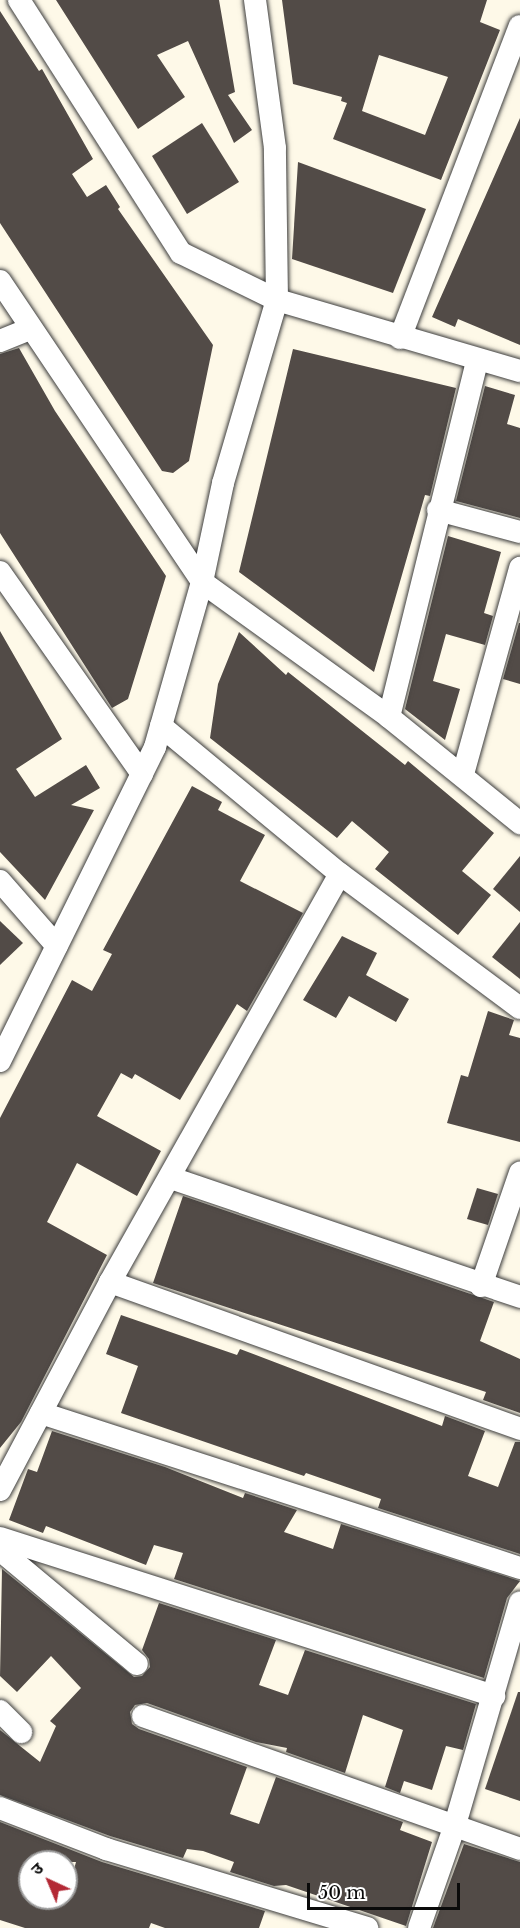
<!DOCTYPE html>
<html>
<head>
<meta charset="utf-8">
<style>
	body { margin:0 }
	#map { position:relative; width:520px; height:1928px; overflow:hidden; background:#fef9e8; font-family:"Libre Baskerville","Noto Sans Devanagari",serif }
	div>[style] { position:absolute }
	.building>* { inset:0; background:#524b47 }
	.roads { filter:drop-shadow(0 0 2px #3d3d3d) drop-shadow(0 0 2px #3d3d3d) }
	.minor>* { height:22px; margin:-11px; padding:0 11px; transform-origin:11px; border-radius:11px; background:#fff }
	span { translate:-50% -50%; white-space:nowrap; text-align:center; line-height:1.15; -webkit-text-stroke:6px #fff; paint-order:stroke }
	.north { position:absolute; left:18px; top:1850px; width:60px; height:60px; box-sizing:border-box; background:#fff; border:2px solid #9d9d9d; border-radius:50%; rotate:316deg; font-size:16px; font-weight:700; line-height:24px; text-align:center; color:#0a0a0a }
	.north::after { content:''; display:block; margin:auto; width:21px; height:27px; background:#b32935; clip-path:polygon(50% 0,100% 100%,50% 72%,0 100%) }
	.scale { position:absolute; left:307px; top:1883px; width:153px; height:27px; box-sizing:border-box; border:3px solid #0a0a0a; border-top:0; padding-left:8px; font-size:18px; line-height:21px; white-space:nowrap; color:#0a0a0a; -webkit-text-stroke:4px #fff; paint-order:stroke }
</style>
</head>
<body>
<div id="map">
	<div class="building">
		<div style="clip-path:polygon(56px 0,219px 0,235px 92px,228px 95px,252px 130px,234px 143px,188px 41px,157px 55px,185px 97px,138px 129px)"></div>
		<div style="clip-path:polygon(evenodd,282px 0,487px 0,480px 22px,500px 30px,441px 180px,333px 139px,347px 103px,341px 101px,342px 97px,293px 84px,282px 0,379px 55px,448px 77px,425px 135px,362px 111px,379px 55px)"></div>
		<div style="clip-path:polygon(0 11px,39px 71px,42px 69px,93px 159px,72px 174px,87px 197px,106px 185px,120px 207px,118px 209px,213px 345px,189px 461px,173px 473px,162px 471px,0 223px)"></div>
		<div style="clip-path:polygon(520px 118px,520px 345px,458px 319px,455px 327px,432px 317px)"></div>
		<div style="clip-path:polygon(202px 123px,239px 182px,187px 214px,152px 156px)"></div>
		<div style="clip-path:polygon(298px 162px,426px 209px,393px 293px,292px 259px)"></div>
		<div style="clip-path:polygon(19px 348px,55px 411px,166px 576px,128px 699px,112px 708px,0 533px,0 354px)"></div>
		<div style="clip-path:polygon(293px 349px,456px 388px,430px 496px,425px 495px,374px 672px,239px 572px)"></div>
		<div style="clip-path:polygon(485px 386px,515px 395px,507px 424px,520px 428px,520px 518px,456px 501px)"></div>
		<div style="clip-path:polygon(448px 536px,501px 552px,484px 613px,493px 616px,485px 645px,446px 634px,433px 681px,460px 689px,445px 740px,405px 709px)"></div>
		<div style="clip-path:polygon(519px 623px,520px 623px,520px 684px,503px 679px)"></div>
		<div style="clip-path:polygon(0 631px,62px 739px,16px 769px,35px 797px,86px 765px,100px 788px,71px 805px,94px 810px,45px 900px,0 852px)"></div>
		<div style="clip-path:polygon(239px 632px,286px 675px,288px 672px,405px 765px,408px 761px,494px 833px,462px 871px,491px 895px,458px 935px,375px 869px,389px 852px,352px 821px,337px 838px,210px 738px,218px 684px)"></div>
		<div style="clip-path:polygon(192px 786px,222px 802px,218px 810px,265px 835px,240px 881px,303px 913px,247px 1011px,237px 1004px,180px 1100px,135px 1074px,132px 1079px,121px 1073px,97px 1116px,161px 1151px,137px 1196px,77px 1163px,47px 1222px,107px 1255px,21px 1422px,0 1448px,0 1118px,72px 980px,92px 991px,112px 954px,103px 950px)"></div>
		<div style="clip-path:polygon(520px 856px,520px 912px,493px 889px)"></div>
		<div style="clip-path:polygon(0 921px,23px 943px,0 965px)"></div>
		<div style="clip-path:polygon(520px 922px,520px 979px,492px 957px)"></div>
		<div style="clip-path:polygon(342px 936px,377px 953px,366px 975px,409px 999px,396px 1022px,349px 996px,336px 1018px,303px 1000px)"></div>
		<div style="clip-path:polygon(488px 1011px,514px 1020px,509px 1035px,520px 1038px,520px 1142px,447px 1123px,461px 1075px,468px 1077px)"></div>
		<div style="clip-path:polygon(477px 1188px,498px 1194px,488px 1225px,467px 1219px)"></div>
		<div style="clip-path:polygon(183px 1196px,494px 1302px,480px 1341px,520px 1359px,520px 1413px,483px 1400px,486px 1392px,153px 1283px)"></div>
		<div style="clip-path:polygon(121px 1315px,237px 1355px,240px 1349px,442px 1426px,445px 1416px,485px 1431px,468px 1476px,498px 1487px,515px 1442px,520px 1442px,520px 1554px,378px 1508px,381px 1499px,306px 1473px,304px 1476px,121px 1413px,138px 1366px,106px 1354px)"></div>
		<div style="clip-path:polygon(52px 1431px,165px 1467px,243px 1498px,245px 1493px,297px 1510px,284px 1532px,333px 1549px,341px 1524px,520px 1581px,507px 1598px,484px 1678px,174px 1579px,183px 1553px,154px 1545px,146px 1565px,46px 1526px,43px 1533px,9px 1520px,28px 1469px,37px 1472px)"></div>
		<div style="clip-path:polygon(2px 1569px,134px 1677px,142px 1676px,150px 1667px,149px 1659px,142px 1650px,159px 1603px,276px 1640px,259px 1685px,288px 1695px,305px 1650px,476px 1704px,463px 1750px,446px 1746px,432px 1790px,404px 1781px,400px 1793px,385px 1787px,403px 1730px,363px 1715px,345px 1773px,286px 1752px,287px 1748px,256px 1742px,147px 1703px,135px 1705px,130px 1712px,132px 1724px,139px 1729px,247px 1767px,230px 1814px,259px 1824px,276px 1777px,403px 1822px,400px 1830px,432px 1842px,406px 1926px,286px 1885px,274px 1886px,230px 1872px,234px 1862px,203px 1851px,187px 1849px,183px 1858px,110px 1836px,0 1795px,0 1730px,40px 1762px,56px 1726px,50px 1721px,81px 1688px,51px 1656px,17px 1692px,0 1676px)"></div>
		<div style="clip-path:polygon(518px 1692px,520px 1692px,520px 1801px,485px 1789px)"></div>
		<div style="clip-path:polygon(evenodd,0 1822px,102px 1862px,265px 1911px,259px 1928px,165px 1928px,151px 1923px,149px 1928px,25px 1928px,0 1920px,0 1822px,30px 1862px,76px 1862px,66px 1898px,30px 1898px,30px 1862px)"></div>
		<div style="clip-path:polygon(464px 1844px,520px 1862px,520px 1928px,433px 1928px)"></div>
	</div>
	<div class="roads">
		<div class="minor">
			<div style="left:19px;top:0;width:300px;rotate:57.4deg"></div>
			<div style="left:181px;top:253px;width:107px;rotate:26.1deg"></div>
			<div style="left:277px;top:300px;width:253px;rotate:16.3deg"></div>
			<div style="left:0;top:281px;width:362px;rotate:56.1deg"></div>
			<div style="left:202px;top:582px;width:231px;rotate:35.8deg"></div>
			<div style="left:389px;top:717px;width:169px;rotate:39deg"></div>
			<div style="left:400px;top:338px;width:334px;rotate:-69deg"></div>
			<div style="left:0;top:341px;width:32px;rotate:-22deg"></div>
			<div style="left:438px;top:510px;width:85px;rotate:15deg"></div>
			<div style="left:0;top:572px;width:247px;rotate:54.9deg"></div>
			<div style="left:389px;top:717px;width:367px;rotate:-76.1deg"></div>
			<div style="left:161px;top:726px;width:232px;rotate:39.6deg"></div>
			<div style="left:340px;top:874px;width:224px;rotate:36.7deg"></div>
			<div style="left:463px;top:774px;width:214px;rotate:-74.5deg"></div>
			<div style="left:0;top:881px;width:86px;rotate:48.8deg"></div>
			<div style="left:0;top:1061px;width:350px;rotate:-63.7deg"></div>
			<div style="left:155px;top:747px;width:172px;rotate:-74.1deg"></div>
			<div style="left:202px;top:582px;width:101px;rotate:-78deg"></div>
			<div style="left:223px;top:483px;width:191px;rotate:-73.6deg"></div>
			<div style="left:277px;top:300px;width:152px;rotate:-90.8deg"></div>
			<div style="left:275px;top:148px;width:149px;rotate:-97.7deg"></div>
			<div style="left:171px;top:1178px;width:369px;rotate:18.8deg"></div>
			<div style="left:110px;top:1282px;width:436px;rotate:19.7deg"></div>
			<div style="left:481px;top:1286px;width:120px;rotate:-71deg"></div>
			<div style="left:41px;top:1413px;width:503px;rotate:17.93deg"></div>
			<div style="left:0;top:1490px;width:235px;rotate:-62.1deg"></div>
			<div style="left:110px;top:1282px;width:468px;rotate:-60.6deg"></div>
			<div style="left:0;top:1538px;width:519px;rotate:17.74deg"></div>
			<div style="left:0;top:1550px;width:178px;rotate:39.8deg"></div>
			<div style="left:0;top:1711px;width:30px;rotate:45deg"></div>
			<div style="left:143px;top:1716px;width:400px;rotate:19.4deg"></div>
			<div style="left:0;top:1808px;width:114px;rotate:21.1deg"></div>
			<div style="left:106px;top:1849px;width:273px;rotate:16.8deg"></div>
			<div style="left:419px;top:1928px;width:106px;rotate:-70.7deg"></div>
			<div style="left:454px;top:1828px;width:235px;rotate:-73.7deg"></div>
		</div>
	</div>
	<div class="north">उ</div>
	<div class="scale">50 m</div>
</div>
</body>
</html>
